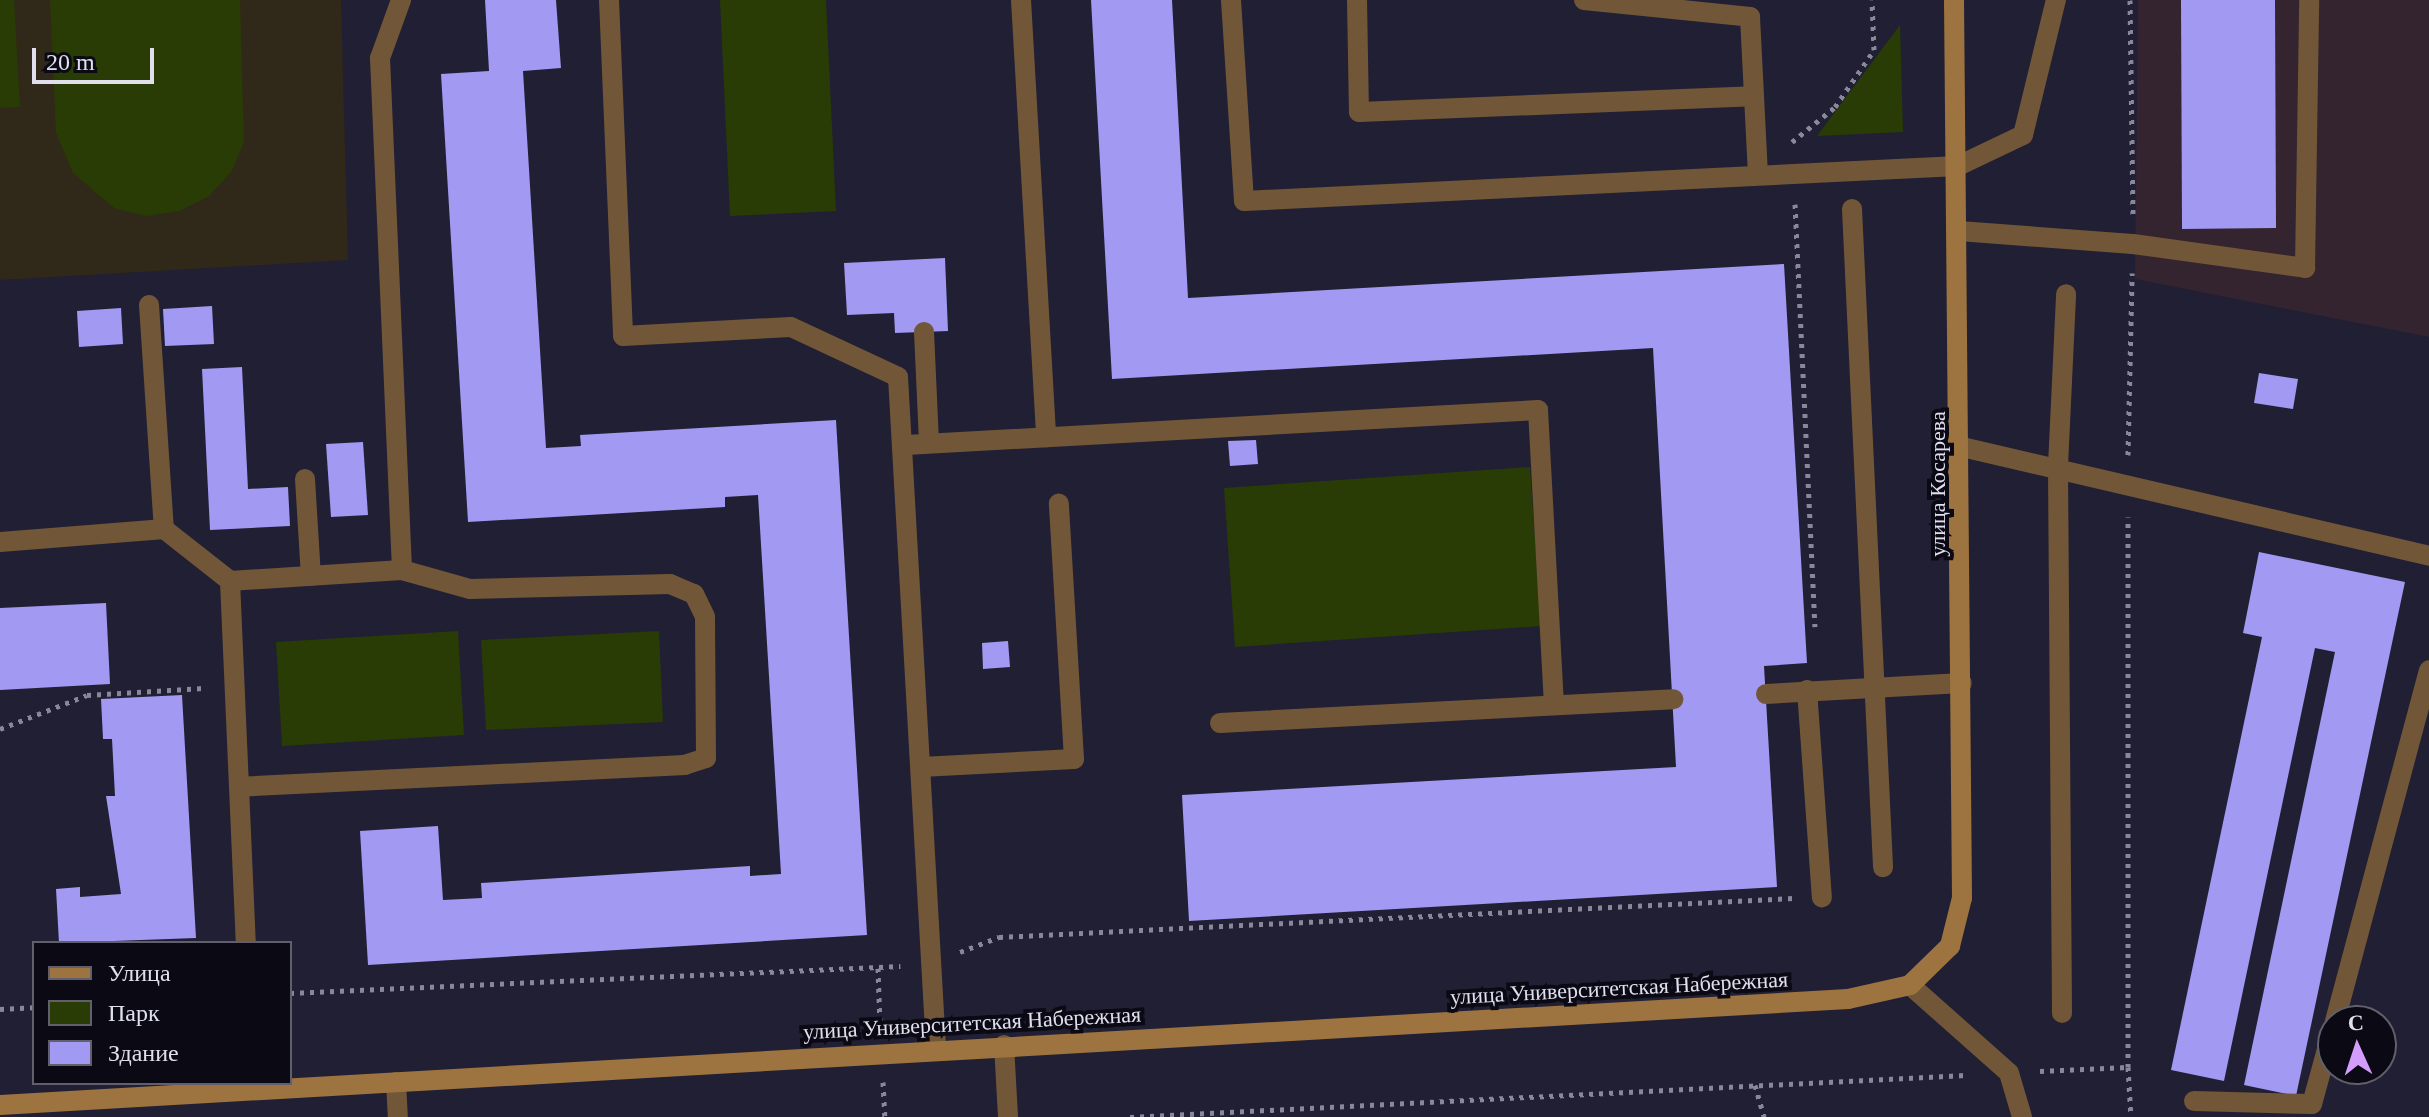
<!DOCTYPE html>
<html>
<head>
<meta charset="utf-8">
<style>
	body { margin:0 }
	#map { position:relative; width:2429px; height:1117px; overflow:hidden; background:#211f34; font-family:"Times New Roman",serif }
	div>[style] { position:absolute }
	.commercial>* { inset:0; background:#33242f }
	.education>* { inset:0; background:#302818 }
	.green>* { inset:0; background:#293c05 }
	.building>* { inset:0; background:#a299f2 }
	.path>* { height:5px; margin-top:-2.5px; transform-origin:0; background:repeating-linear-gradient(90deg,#89889a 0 4px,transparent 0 10px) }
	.service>* { height:20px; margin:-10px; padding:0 10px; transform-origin:10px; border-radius:10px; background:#715737 }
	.secondary>* { height:20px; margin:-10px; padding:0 10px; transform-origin:10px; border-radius:10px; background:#9d743f }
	span { translate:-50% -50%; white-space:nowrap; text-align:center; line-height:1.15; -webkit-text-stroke:8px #0b0a14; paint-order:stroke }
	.street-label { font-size:22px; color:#e0dfee }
	.legend { position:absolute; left:32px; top:941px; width:260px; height:144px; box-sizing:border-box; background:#0b0a14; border:2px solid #605f6b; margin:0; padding:10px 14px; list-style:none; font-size:24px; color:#e0dfee }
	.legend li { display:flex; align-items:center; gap:16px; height:40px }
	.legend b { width:40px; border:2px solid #605f6b }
	.north { position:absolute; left:2317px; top:1005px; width:80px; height:80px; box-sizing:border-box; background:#0b0a14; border:2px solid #605f6b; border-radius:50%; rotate:357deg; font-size:22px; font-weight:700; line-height:32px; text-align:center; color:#e0dfee }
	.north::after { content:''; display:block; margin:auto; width:28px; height:36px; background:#d49cfc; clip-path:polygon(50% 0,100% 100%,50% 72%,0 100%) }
	.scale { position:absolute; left:32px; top:48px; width:122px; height:36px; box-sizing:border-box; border:4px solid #e0dfee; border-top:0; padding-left:10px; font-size:24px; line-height:28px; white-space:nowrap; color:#e0dfee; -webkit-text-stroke:6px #0b0a14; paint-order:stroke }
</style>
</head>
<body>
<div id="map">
	<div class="commercial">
		<div style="clip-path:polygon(2138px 0,2429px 0,2429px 337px,2135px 279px)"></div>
	</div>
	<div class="education">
		<div style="clip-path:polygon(0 0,341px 0,348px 260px,0 280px)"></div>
	</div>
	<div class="green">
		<div style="clip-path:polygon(0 0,14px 0,20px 107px,0 108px)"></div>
		<div style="clip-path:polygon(50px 0,240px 0,244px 142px,232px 171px,209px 196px,179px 211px,146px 216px,114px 208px,73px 173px,56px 133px)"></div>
		<div style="clip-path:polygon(720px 0,826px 0,836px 211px,730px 216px)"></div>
		<div style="clip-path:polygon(1900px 25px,1903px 132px,1817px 136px)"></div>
		<div style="clip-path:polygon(1530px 467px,1541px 626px,1235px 647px,1224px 488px)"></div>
		<div style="clip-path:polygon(458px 631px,464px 735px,282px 746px,276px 642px)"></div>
		<div style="clip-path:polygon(659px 631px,663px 722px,486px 730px,481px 640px)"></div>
	</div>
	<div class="building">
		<div style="clip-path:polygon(485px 0,556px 0,561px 68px,523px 71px,546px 448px,581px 446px,580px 435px,836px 420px,867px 935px,368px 965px,360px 831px,438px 826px,443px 900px,482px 898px,481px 883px,750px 866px,750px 876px,781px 874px,758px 495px,725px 497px,725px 507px,468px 522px,441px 74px,489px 71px)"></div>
		<div style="clip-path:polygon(1091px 0,1172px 0,1188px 298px,1784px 264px,1807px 663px,1764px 666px,1777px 887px,1189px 921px,1182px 795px,1676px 767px,1653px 348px,1112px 379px)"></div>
		<div style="clip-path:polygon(2181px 0,2275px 0,2276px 228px,2182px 229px)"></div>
		<div style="clip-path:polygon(945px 258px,948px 331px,895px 333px,894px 313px,847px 315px,844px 263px)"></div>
		<div style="clip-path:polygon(212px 306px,214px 344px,165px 346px,163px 309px)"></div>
		<div style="clip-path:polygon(121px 308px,123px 344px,79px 347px,77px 311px)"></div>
		<div style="clip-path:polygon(242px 367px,248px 489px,288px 487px,290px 526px,210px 530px,202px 369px)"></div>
		<div style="clip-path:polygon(2259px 373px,2298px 379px,2293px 409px,2254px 403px)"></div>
		<div style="clip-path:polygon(1256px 440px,1258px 464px,1230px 466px,1228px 441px)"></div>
		<div style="clip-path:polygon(363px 442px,368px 515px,331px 517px,326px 444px)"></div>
		<div style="clip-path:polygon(2259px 552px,2405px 582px,2296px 1096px,2244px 1085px,2335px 652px,2315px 648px,2224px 1081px,2171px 1070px,2262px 637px,2243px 633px)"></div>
		<div style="clip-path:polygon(106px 603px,110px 684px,0 690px,0 608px)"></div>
		<div style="clip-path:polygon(1008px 641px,1010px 667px,983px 669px,982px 643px)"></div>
		<div style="clip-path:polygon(182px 695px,196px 938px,59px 943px,56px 889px,80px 887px,80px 897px,121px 894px,106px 796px,115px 796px,112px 739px,103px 739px,101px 699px)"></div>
	</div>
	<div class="path">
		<div style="left:2130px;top:0;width:215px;rotate:89.2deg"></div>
		<div style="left:1792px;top:142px;width:55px;rotate:-39.1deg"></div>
		<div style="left:1835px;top:107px;width:69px;rotate:-55.6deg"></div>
		<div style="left:1874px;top:50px;width:50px;rotate:-92.3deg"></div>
		<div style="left:1795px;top:204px;width:423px;rotate:87.3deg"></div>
		<div style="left:2128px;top:455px;width:182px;rotate:-88.7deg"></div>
		<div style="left:0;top:729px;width:93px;rotate:-21.3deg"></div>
		<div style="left:87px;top:695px;width:117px;rotate:-3.4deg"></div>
		<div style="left:960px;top:952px;width:42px;rotate:-21deg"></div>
		<div style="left:999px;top:937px;width:796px;rotate:-2.81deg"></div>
		<div style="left:878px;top:968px;width:56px;rotate:88deg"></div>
		<div style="left:290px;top:993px;width:611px;rotate:-2.53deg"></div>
		<div style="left:0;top:1009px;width:34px;rotate:-3deg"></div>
		<div style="left:2128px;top:1067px;width:50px;rotate:86.6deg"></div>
		<div style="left:2040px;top:1071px;width:88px;rotate:-2.6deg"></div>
		<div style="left:2128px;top:1067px;width:550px;rotate:-90deg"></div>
		<div style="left:883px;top:1082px;width:35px;rotate:87deg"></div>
		<div style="left:1755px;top:1085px;width:33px;rotate:74deg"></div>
		<div style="left:1130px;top:1117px;width:837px;rotate:-2.88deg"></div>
	</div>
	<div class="service">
		<div style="left:401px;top:0;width:62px;rotate:109.9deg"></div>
		<div style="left:380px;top:58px;width:512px;rotate:87.54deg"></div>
		<div style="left:609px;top:0;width:336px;rotate:87.6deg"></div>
		<div style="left:623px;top:336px;width:168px;rotate:-3.1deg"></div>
		<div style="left:791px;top:327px;width:118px;rotate:25deg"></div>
		<div style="left:898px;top:377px;width:673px;rotate:86.76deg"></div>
		<div style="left:1021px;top:0;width:438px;rotate:86.7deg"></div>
		<div style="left:1231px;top:0;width:201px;rotate:86.3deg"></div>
		<div style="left:1244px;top:201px;width:715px;rotate:-2.81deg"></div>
		<div style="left:1958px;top:166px;width:72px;rotate:-25.5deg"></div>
		<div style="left:2023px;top:135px;width:139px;rotate:-76.3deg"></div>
		<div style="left:1357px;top:0;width:112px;rotate:89deg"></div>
		<div style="left:1359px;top:112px;width:394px;rotate:-2.3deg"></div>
		<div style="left:1584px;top:0;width:167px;rotate:5.8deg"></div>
		<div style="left:1750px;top:17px;width:158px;rotate:87.1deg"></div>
		<div style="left:1852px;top:209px;width:659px;rotate:87.3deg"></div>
		<div style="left:1959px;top:231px;width:174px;rotate:4.3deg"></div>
		<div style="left:2133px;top:244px;width:174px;rotate:7.9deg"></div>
		<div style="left:2305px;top:268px;width:268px;rotate:-89.1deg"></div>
		<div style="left:149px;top:305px;width:225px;rotate:86.2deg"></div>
		<div style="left:924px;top:332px;width:111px;rotate:87.4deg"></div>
		<div style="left:906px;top:445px;width:633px;rotate:-3.17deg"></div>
		<div style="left:1538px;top:410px;width:295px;rotate:86.9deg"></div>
		<div style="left:1962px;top:447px;width:480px;rotate:13.1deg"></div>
		<div style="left:305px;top:479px;width:97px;rotate:86.5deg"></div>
		<div style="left:0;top:542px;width:165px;rotate:-4.5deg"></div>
		<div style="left:164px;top:529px;width:84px;rotate:38.2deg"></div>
		<div style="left:230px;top:581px;width:172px;rotate:-3.7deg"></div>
		<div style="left:402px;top:570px;width:71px;rotate:15.6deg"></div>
		<div style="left:470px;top:589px;width:200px;rotate:-1.4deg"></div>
		<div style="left:670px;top:584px;width:26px;rotate:23deg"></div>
		<div style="left:694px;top:594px;width:25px;rotate:64deg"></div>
		<div style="left:705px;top:617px;width:141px;rotate:89.6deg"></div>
		<div style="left:706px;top:758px;width:22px;rotate:162deg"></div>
		<div style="left:685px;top:765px;width:445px;rotate:177.2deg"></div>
		<div style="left:230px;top:581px;width:362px;rotate:87.5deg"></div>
		<div style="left:1807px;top:690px;width:208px;rotate:85.9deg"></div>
		<div style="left:1766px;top:694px;width:196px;rotate:-3.2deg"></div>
		<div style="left:1220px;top:723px;width:454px;rotate:-3deg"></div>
		<div style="left:921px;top:767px;width:153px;rotate:-3deg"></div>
		<div style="left:1074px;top:759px;width:256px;rotate:-93.4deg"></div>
		<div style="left:1910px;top:985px;width:132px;rotate:41.6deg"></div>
		<div style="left:2009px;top:1073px;width:46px;rotate:73.5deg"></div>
		<div style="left:2062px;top:1013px;width:547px;rotate:-90.42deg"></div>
		<div style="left:2058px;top:466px;width:172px;rotate:-87.3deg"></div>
		<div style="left:2335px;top:1021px;width:363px;rotate:-75deg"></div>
		<div style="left:1004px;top:1045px;width:72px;rotate:86.8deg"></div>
		<div style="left:396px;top:1082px;width:35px;rotate:87deg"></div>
		<div style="left:2194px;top:1101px;width:118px;rotate:1.5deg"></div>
		<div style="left:2312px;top:1104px;width:80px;rotate:-74.7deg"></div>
	</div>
	<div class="secondary">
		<div style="left:0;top:1105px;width:1851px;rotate:-3.28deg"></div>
		<div style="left:1848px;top:999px;width:64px;rotate:-12.7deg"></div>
		<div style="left:1910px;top:985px;width:56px;rotate:-44.3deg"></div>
		<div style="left:1950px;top:946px;width:49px;rotate:-76deg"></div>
		<div style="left:1962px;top:898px;width:898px;rotate:-90.51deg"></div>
	</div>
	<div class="street-label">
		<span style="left:1938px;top:484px;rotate:-90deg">улица Косарева</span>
		<span style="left:1619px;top:988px;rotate:-3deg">улица Университетская Набережная</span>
		<span style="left:972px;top:1023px;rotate:-3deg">улица Университетская Набережная</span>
	</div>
	<ul class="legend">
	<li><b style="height:10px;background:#9d743f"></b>Улица</li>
	<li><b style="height:22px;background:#293c05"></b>Парк</li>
	<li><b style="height:22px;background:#a299f2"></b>Здание</li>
	</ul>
	<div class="north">С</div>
	<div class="scale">20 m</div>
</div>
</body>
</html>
